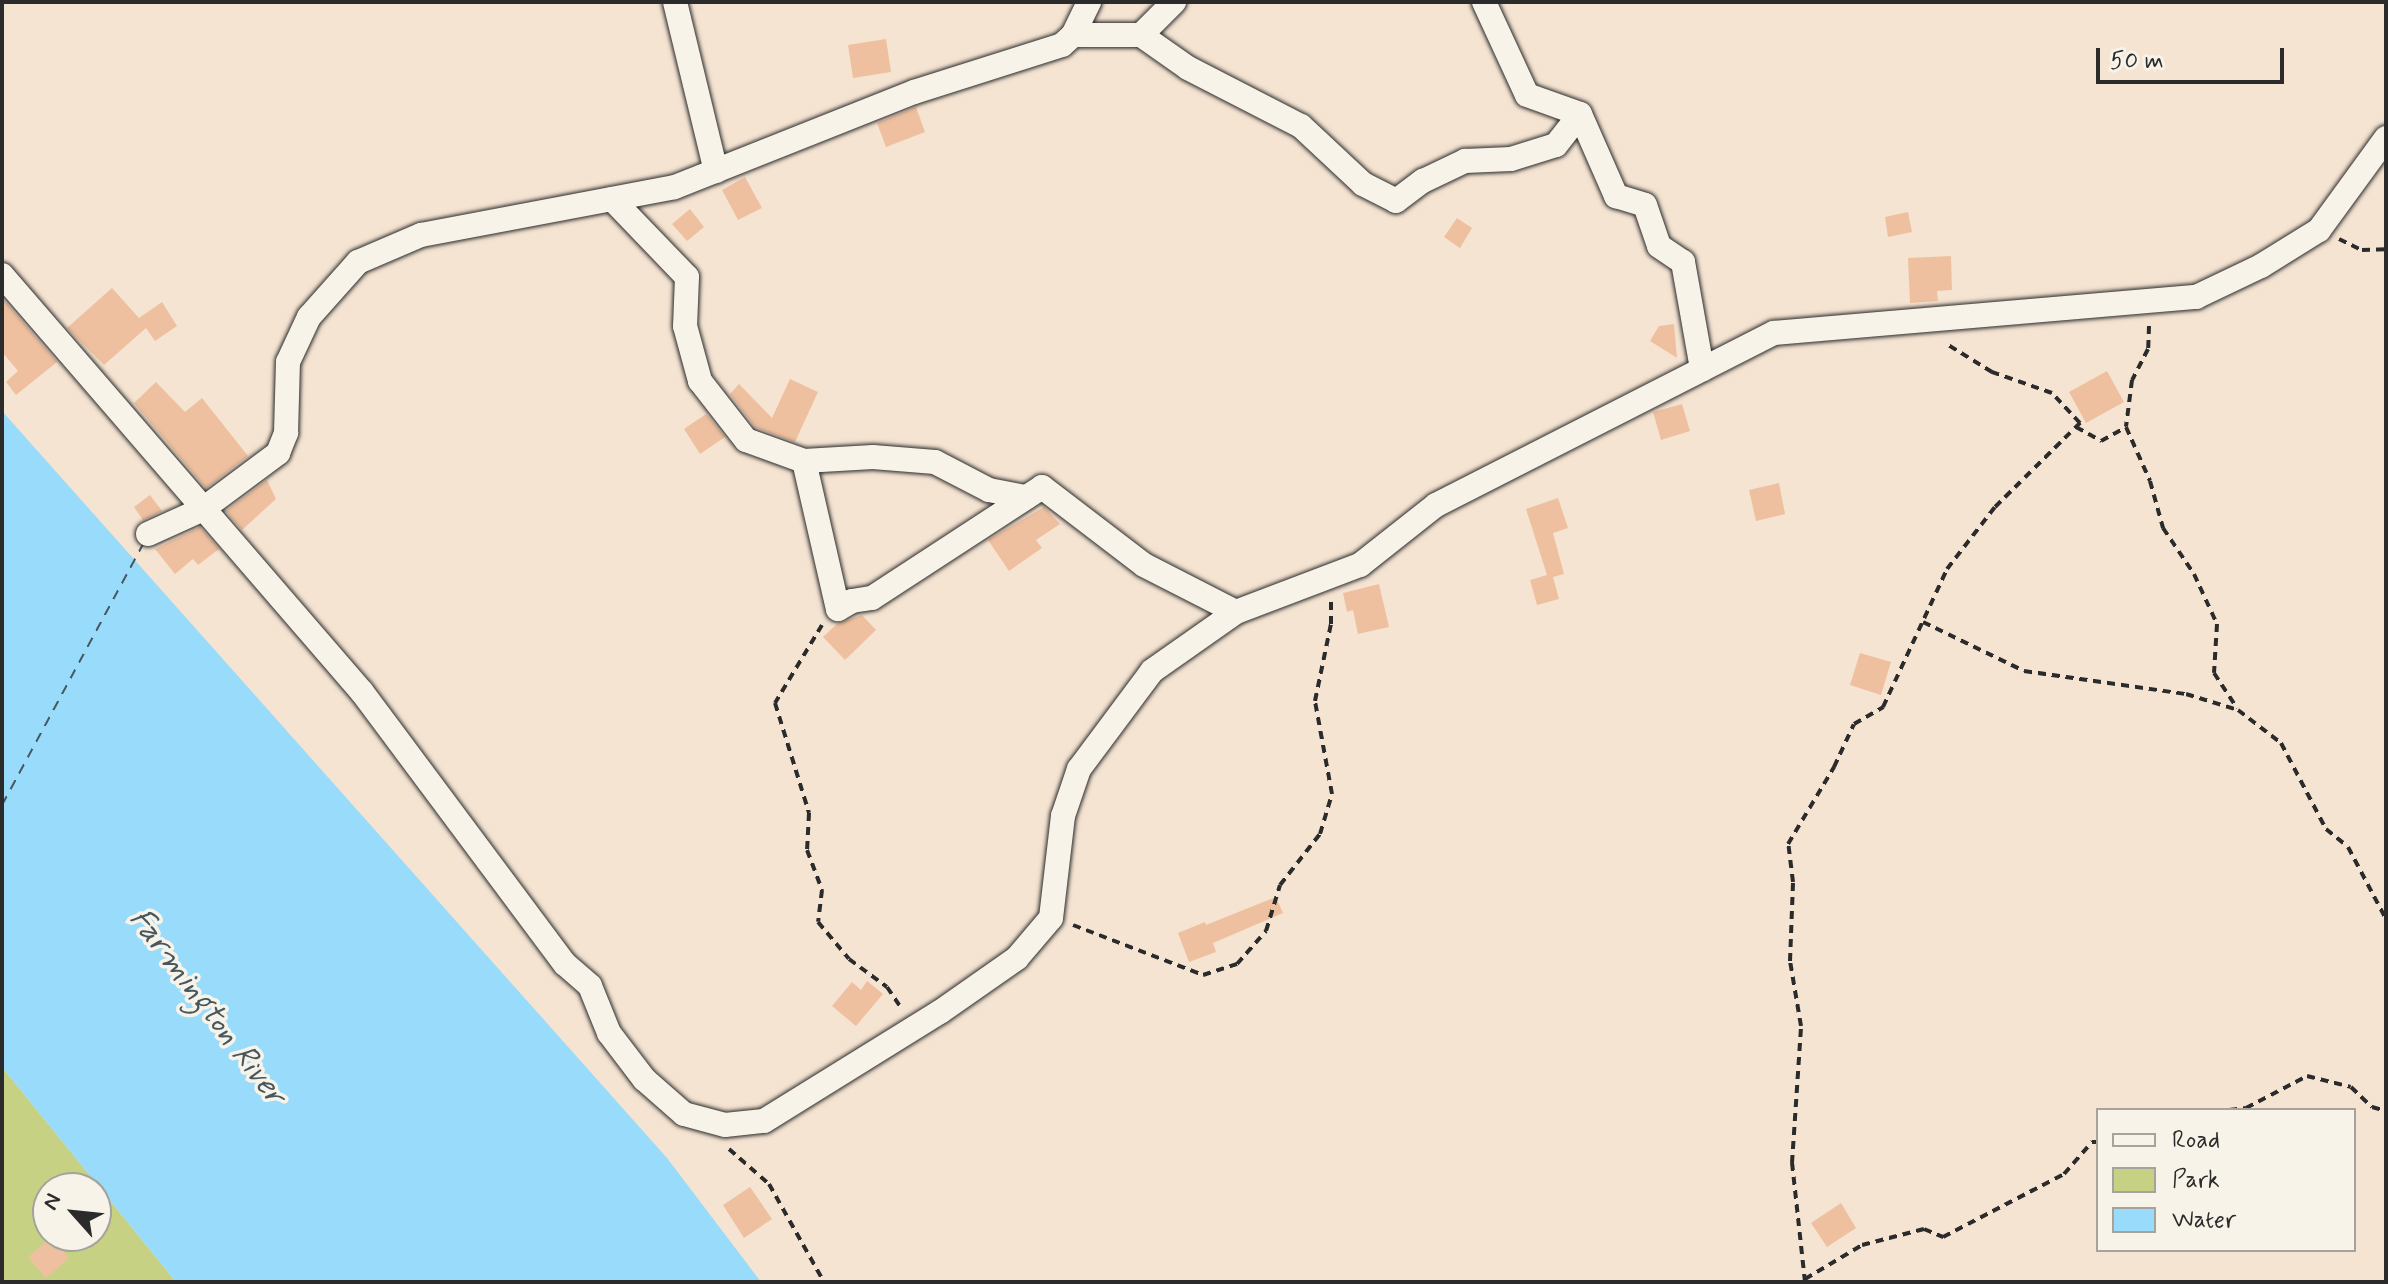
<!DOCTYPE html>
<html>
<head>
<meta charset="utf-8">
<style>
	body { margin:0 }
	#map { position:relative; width:2388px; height:1284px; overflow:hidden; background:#f5e4d2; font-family:Mynerve,sans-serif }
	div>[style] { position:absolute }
	.green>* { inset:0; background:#c6d184 }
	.water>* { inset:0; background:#98dbfa }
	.ferry>* { height:2px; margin-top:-1px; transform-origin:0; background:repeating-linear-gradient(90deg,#46575f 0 10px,transparent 0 18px) }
	.building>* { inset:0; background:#efc09f }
	.path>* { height:4px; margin-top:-2px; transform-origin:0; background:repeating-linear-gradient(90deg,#2b2b2b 0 8px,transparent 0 14px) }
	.roads { filter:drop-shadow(0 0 2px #2b2b2b) drop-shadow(0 0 2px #2b2b2b) }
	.street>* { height:24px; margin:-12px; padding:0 12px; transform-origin:12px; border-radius:12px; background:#f7f3e8 }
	span { translate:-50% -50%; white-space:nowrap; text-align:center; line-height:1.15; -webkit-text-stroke:7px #f7f3e8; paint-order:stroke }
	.water-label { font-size:32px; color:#46575f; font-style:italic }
	.frame { position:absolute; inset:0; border:4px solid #2b2b2b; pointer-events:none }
	.legend { position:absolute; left:2096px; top:1108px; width:260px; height:144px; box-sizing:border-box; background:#f7f3e8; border:2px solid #a5a39c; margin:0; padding:10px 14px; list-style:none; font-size:24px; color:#2b2b2b }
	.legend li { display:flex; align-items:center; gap:16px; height:40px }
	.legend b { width:40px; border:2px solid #a5a39c }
	.north { position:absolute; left:32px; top:1172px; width:80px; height:80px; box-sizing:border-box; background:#f7f3e8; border:2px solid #a5a39c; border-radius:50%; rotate:297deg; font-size:22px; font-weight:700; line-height:32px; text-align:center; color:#2b2b2b }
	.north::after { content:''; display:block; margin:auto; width:28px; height:36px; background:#2b2b2b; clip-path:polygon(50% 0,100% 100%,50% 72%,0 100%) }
	.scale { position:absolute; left:2096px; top:48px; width:188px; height:36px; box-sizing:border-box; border:4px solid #2b2b2b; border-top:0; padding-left:10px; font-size:24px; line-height:28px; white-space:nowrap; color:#2b2b2b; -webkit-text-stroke:6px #f7f3e8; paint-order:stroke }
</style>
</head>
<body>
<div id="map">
	<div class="green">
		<div style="clip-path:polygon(evenodd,2px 1067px,176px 1282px,2px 1282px,2px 1067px,48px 1188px,96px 1188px,96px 1236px,48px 1236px,48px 1188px)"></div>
	</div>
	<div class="water">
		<div style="clip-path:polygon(2px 411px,667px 1158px,761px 1282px,176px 1282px,2px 1067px)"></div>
	</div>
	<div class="ferry">
		<div style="left:2px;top:805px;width:299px;rotate:-61.6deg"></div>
	</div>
	<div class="building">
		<div style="clip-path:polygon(886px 39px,891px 72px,853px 78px,848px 45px)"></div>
		<div style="clip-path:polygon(916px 107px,925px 132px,886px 147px,877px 123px)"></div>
		<div style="clip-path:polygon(745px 177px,762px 208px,738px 220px,722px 190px)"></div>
		<div style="clip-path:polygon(690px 209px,704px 227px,687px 241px,672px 224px)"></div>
		<div style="clip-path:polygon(1908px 212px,1912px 232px,1888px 237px,1885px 217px)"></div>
		<div style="clip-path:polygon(1457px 218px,1472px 228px,1460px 248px,1444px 237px)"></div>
		<div style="clip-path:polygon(1951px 256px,1952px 290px,1937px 291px,1938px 301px,1910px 303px,1908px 258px)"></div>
		<div style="clip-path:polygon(112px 288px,139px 318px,162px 302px,177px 326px,155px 341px,146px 328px,104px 365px,67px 328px)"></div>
		<div style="clip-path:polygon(2px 298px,57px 362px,16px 395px,6px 382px,18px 371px,2px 352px)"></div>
		<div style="clip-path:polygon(1674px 324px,1677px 358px,1650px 341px,1659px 326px)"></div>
		<div style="clip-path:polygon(2107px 371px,2124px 402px,2086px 423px,2069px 392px)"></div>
		<div style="clip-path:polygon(790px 379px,818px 392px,795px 442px,755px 427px,730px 394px,739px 384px,772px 418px)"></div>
		<div style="clip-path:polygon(156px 382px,185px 412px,202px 398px,248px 456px,206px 488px,134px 403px)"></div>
		<div style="clip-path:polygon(1682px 404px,1690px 431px,1661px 440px,1653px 412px)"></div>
		<div style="clip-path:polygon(706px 414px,725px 437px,700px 454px,684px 429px)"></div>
		<div style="clip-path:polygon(267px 480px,276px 499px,242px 530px,226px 511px)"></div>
		<div style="clip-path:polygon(1779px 483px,1785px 514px,1756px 521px,1749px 490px)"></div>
		<div style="clip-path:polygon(150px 495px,162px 511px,143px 520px,134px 507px)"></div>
		<div style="clip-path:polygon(1558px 498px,1568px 528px,1553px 533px,1564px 574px,1553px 577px,1559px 599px,1537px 605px,1530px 580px,1547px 575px,1526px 509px)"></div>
		<div style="clip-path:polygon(1044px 507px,1060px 524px,1036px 540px,1042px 548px,1009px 571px,988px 540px)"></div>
		<div style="clip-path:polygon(200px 527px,219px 549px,198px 565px,193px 559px,175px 574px,155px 549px)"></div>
		<div style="clip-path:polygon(1379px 584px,1389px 627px,1358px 634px,1353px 610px,1347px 612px,1343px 593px)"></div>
		<div style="clip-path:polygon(862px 615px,876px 630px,845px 660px,823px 637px,837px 624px)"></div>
		<div style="clip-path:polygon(1860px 653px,1891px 662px,1881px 695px,1850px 685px)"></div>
		<div style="clip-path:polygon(1276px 897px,1283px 913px,1213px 943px,1216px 952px,1189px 962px,1178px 933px,1205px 922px,1206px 925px)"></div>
		<div style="clip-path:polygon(867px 981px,883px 994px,856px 1026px,832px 1006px,852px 982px,861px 990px)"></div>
		<div style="clip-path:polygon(750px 1187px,772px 1219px,744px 1238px,723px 1205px)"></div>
		<div style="clip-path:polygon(1841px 1203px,1856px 1228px,1827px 1247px,1811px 1223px)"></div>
		<div style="clip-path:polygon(51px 1237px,69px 1258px,46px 1278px,28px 1257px)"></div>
	</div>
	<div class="path">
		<div style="left:2339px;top:239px;width:25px;rotate:26deg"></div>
		<div style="left:2362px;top:250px;width:24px;rotate:-2deg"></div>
		<div style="left:2149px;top:326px;width:23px;rotate:92deg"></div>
		<div style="left:2148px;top:349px;width:35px;rotate:117deg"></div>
		<div style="left:2132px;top:380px;width:47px;rotate:97.3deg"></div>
		<div style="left:2126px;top:427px;width:59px;rotate:66deg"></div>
		<div style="left:2150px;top:481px;width:49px;rotate:74.5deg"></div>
		<div style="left:2163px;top:528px;width:55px;rotate:56deg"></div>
		<div style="left:2194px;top:574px;width:55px;rotate:65.3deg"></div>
		<div style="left:2217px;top:624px;width:49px;rotate:93.5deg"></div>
		<div style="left:2214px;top:673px;width:42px;rotate:56.7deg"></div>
		<div style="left:2076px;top:427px;width:29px;rotate:29deg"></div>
		<div style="left:2101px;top:441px;width:29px;rotate:-29deg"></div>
		<div style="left:1923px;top:622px;width:112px;rotate:25.9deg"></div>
		<div style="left:2024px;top:671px;width:164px;rotate:8.1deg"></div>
		<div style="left:2186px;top:694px;width:54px;rotate:17.1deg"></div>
		<div style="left:2238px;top:710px;width:54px;rotate:37.5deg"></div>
		<div style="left:2281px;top:743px;width:97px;rotate:62.4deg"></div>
		<div style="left:2326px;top:829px;width:28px;rotate:39deg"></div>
		<div style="left:2348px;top:847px;width:81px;rotate:62.2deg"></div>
		<div style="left:822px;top:625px;width:91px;rotate:121.1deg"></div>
		<div style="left:775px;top:703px;width:115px;rotate:72.8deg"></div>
		<div style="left:809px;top:813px;width:37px;rotate:93deg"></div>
		<div style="left:807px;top:850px;width:43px;rotate:69.4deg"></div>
		<div style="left:822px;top:890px;width:32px;rotate:97deg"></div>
		<div style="left:818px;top:922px;width:48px;rotate:50deg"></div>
		<div style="left:849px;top:959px;width:47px;rotate:36.4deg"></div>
		<div style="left:887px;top:987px;width:25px;rotate:56deg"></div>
		<div style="left:1073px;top:925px;width:139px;rotate:21deg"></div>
		<div style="left:1203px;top:975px;width:36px;rotate:-18deg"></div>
		<div style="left:1237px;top:964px;width:44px;rotate:-48.7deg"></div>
		<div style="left:1266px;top:931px;width:48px;rotate:-73.1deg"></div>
		<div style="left:1280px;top:885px;width:65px;rotate:-51.9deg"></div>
		<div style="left:1320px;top:834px;width:42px;rotate:-73.3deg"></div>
		<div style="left:1332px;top:794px;width:95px;rotate:-100.4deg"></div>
		<div style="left:1315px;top:701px;width:79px;rotate:-78.3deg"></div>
		<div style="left:1331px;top:624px;width:24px;rotate:-90deg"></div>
		<div style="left:2229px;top:1110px;width:17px;rotate:-7deg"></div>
		<div style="left:2246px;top:1108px;width:69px;rotate:-27.7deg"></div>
		<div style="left:2307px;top:1076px;width:45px;rotate:14deg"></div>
		<div style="left:2351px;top:1087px;width:29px;rotate:44deg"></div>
		<div style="left:2372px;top:1107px;width:15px;rotate:16deg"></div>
		<div style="left:729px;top:1149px;width:53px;rotate:41.2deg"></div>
		<div style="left:769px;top:1184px;width:112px;rotate:60.7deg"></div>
		<div style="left:1805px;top:1279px;width:66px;rotate:-30.8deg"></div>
		<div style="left:1862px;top:1245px;width:64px;rotate:-14.5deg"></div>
		<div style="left:1924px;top:1229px;width:21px;rotate:23deg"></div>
		<div style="left:1943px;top:1237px;width:136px;rotate:-27.5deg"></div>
		<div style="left:2064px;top:1174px;width:43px;rotate:-48.8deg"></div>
		<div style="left:2092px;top:1142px;width:6px"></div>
		<div style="left:1805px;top:1282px;width:120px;rotate:-96.2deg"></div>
		<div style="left:1792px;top:1163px;width:137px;rotate:-86.2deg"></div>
		<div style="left:1801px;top:1026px;width:66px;rotate:-99.6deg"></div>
		<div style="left:1790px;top:961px;width:79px;rotate:-87.8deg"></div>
		<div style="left:1793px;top:882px;width:38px;rotate:-97deg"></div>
		<div style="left:1788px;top:844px;width:90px;rotate:-59.1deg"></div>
		<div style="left:1834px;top:767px;width:47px;rotate:-65.1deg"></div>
		<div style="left:1854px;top:724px;width:34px;rotate:-30deg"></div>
		<div style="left:1883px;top:707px;width:152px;rotate:-65.1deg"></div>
		<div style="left:1947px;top:569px;width:78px;rotate:-52.3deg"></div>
		<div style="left:1995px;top:507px;width:120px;rotate:-44.7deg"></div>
		<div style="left:2080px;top:423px;width:41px;rotate:-133deg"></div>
		<div style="left:2052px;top:393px;width:64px;rotate:-160.7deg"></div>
		<div style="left:1992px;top:372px;width:55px;rotate:-148.3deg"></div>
	</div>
	<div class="roads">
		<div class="street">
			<div style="left:675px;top:2px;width:174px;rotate:76.4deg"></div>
			<div style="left:1484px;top:2px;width:102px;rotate:65.2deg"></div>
			<div style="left:1527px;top:95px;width:56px;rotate:19.7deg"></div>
			<div style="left:1580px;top:114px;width:90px;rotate:66.3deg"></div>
			<div style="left:1616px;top:196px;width:30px;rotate:17deg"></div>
			<div style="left:1645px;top:205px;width:43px;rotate:71.1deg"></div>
			<div style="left:1659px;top:246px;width:29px;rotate:34deg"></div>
			<div style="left:1683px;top:262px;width:109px;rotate:79.9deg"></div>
			<div style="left:1073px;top:35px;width:37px;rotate:-64deg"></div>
			<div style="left:1141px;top:35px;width:57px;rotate:35.1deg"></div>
			<div style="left:1188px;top:68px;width:127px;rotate:27.2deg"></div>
			<div style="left:1301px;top:126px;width:85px;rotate:43.1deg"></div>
			<div style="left:1363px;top:184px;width:37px;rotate:27deg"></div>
			<div style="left:1396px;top:201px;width:34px;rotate:-37deg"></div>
			<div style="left:1423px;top:181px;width:47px;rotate:-25.5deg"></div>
			<div style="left:1465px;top:161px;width:46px;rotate:-2.5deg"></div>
			<div style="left:1511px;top:159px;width:47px;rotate:-17.3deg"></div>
			<div style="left:1556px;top:145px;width:39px;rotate:-52deg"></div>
			<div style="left:612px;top:199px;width:108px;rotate:46.1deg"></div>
			<div style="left:687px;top:277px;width:49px;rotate:92.3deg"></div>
			<div style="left:685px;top:326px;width:57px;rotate:74.7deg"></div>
			<div style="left:700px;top:381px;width:75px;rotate:52.1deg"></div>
			<div style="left:746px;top:440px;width:62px;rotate:19.9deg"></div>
			<div style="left:804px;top:461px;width:152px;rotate:77.1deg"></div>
			<div style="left:838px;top:609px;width:16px;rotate:-30deg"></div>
			<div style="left:852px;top:601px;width:20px;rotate:-9deg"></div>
			<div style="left:872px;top:598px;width:203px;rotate:-33.1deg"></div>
			<div style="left:1042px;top:487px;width:128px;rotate:37.4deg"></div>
			<div style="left:1144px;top:565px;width:103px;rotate:27.1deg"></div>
			<div style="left:2px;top:275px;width:551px;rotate:49.2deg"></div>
			<div style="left:362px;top:692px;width:339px;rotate:53.3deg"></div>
			<div style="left:565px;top:964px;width:33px;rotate:41deg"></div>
			<div style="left:590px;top:986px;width:51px;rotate:68deg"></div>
			<div style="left:609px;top:1033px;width:58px;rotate:52.7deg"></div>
			<div style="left:644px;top:1079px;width:53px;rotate:41.2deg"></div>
			<div style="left:684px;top:1114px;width:42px;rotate:15deg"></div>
			<div style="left:725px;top:1125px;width:39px;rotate:-6deg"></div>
			<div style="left:764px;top:1121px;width:207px;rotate:-31.8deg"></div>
			<div style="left:940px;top:1012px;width:94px;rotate:-35deg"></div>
			<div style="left:1017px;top:958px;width:52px;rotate:-49.6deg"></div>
			<div style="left:1051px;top:918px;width:103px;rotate:-83.3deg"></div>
			<div style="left:1063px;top:816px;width:50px;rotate:-71.2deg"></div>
			<div style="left:1079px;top:769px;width:122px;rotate:-53.3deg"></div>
			<div style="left:1152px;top:671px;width:103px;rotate:-35.1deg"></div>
			<div style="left:1236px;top:612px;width:133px;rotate:-20.8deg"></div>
			<div style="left:1360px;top:565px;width:97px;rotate:-38.3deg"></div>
			<div style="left:1436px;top:505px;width:379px;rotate:-27deg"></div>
			<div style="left:1774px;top:333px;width:424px;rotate:-4.9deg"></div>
			<div style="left:2196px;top:297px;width:72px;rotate:-25.5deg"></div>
			<div style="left:2261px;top:266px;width:68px;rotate:-31.8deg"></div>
			<div style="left:2319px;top:230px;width:114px;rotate:-53.9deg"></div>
			<div style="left:804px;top:461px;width:69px;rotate:-3.3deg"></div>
			<div style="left:873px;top:457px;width:62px;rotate:4.6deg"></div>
			<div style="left:935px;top:462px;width:61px;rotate:27.4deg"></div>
			<div style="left:989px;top:490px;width:38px;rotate:11deg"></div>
			<div style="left:148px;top:534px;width:60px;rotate:-24.4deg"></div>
			<div style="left:203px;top:509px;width:94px;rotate:-36.7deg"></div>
			<div style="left:278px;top:453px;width:22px;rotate:-68deg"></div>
			<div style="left:286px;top:433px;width:71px;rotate:-88.4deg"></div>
			<div style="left:288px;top:362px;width:50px;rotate:-65deg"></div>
			<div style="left:309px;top:317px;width:74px;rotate:-48.3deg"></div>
			<div style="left:358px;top:262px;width:69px;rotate:-23.2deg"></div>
			<div style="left:421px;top:235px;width:258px;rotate:-10.7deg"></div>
			<div style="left:675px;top:187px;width:257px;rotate:-21.7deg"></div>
			<div style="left:914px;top:92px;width:155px;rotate:-17.6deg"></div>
			<div style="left:1062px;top:45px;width:15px;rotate:-42deg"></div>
			<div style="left:1073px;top:35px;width:68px"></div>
			<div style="left:1141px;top:35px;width:47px;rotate:-45deg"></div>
		</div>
	</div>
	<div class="water-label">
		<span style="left:207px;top:1007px;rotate:53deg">Farmington River</span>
	</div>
	<div class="frame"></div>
	<ul class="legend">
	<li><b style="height:10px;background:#f7f3e8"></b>Road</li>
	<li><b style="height:22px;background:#c6d184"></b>Park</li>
	<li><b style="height:22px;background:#98dbfa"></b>Water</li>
	</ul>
	<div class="north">N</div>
	<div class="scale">50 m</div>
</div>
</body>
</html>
